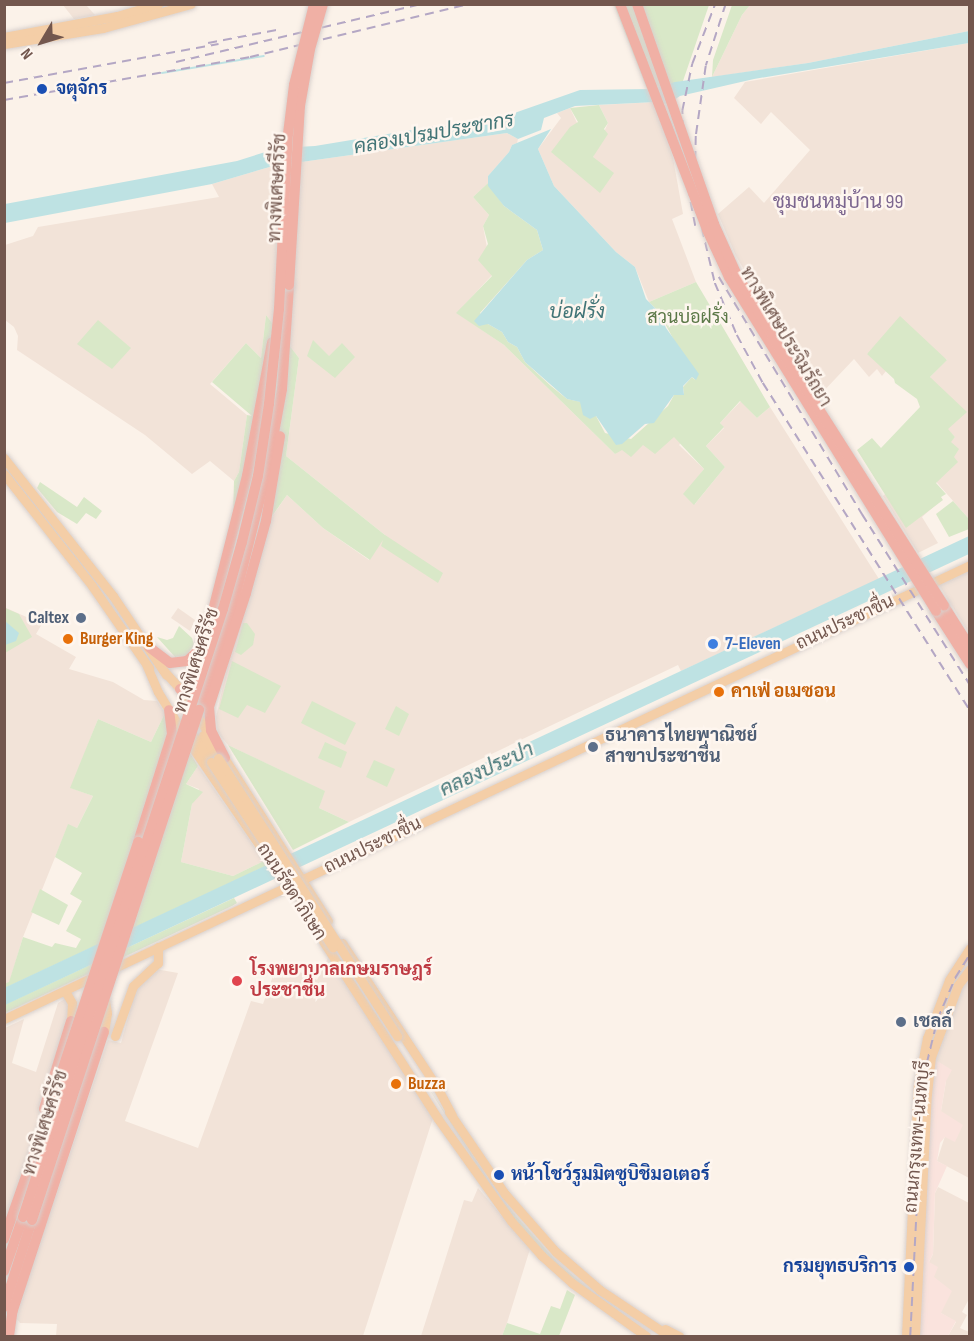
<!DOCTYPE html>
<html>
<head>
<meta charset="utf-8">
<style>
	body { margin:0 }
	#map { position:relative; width:974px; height:1341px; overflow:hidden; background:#fbf2e9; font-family:"Sofia Sans Condensed",Sarabun,sans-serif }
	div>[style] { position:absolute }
	.residential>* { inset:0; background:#f2e3d8 }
	.commercial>* { inset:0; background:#fae3dd }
	.green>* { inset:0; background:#d9e8c8 }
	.water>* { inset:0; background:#bee2e3 }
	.stream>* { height:1.5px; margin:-0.75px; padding:0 0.75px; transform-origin:0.75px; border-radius:0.75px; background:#bee2e3 }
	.roads { filter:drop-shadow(0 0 2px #d8d0cd) drop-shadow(0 0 2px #d8d0cd) }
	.major>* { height:9px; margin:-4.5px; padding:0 4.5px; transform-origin:4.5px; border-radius:4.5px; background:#f4cea7 }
	.highway>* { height:10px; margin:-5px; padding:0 5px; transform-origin:5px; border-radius:5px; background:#f0b0a5 }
	.rail>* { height:1.5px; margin-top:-0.75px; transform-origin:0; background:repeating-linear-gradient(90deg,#b4a7c4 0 9px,transparent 0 15px) }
	.bridges { filter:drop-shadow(0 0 2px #d8d0cd) drop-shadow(0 0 2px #d8d0cd) }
	.major-bridge>* { height:9px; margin:-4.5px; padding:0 4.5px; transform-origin:4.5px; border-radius:4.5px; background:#f4cea7 }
	.highway-bridge>* { height:10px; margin:-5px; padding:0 5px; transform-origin:5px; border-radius:5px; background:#f0b0a5 }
	.dots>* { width:16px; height:16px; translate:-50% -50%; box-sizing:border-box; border:3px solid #fef6ef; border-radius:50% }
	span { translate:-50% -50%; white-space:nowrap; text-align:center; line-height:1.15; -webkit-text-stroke:5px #fef6ef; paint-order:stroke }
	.transit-label { font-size:18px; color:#164399; font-weight:700 }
	.left { translate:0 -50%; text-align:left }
	.right { translate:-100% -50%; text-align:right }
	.street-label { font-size:18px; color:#73574e }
	.park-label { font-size:18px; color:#5b7847 }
	.service-label { font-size:18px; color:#4e5e75; font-weight:700 }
	.food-label { font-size:18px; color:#c56008; font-weight:700 }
	.shop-label { font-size:18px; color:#366cbe; font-weight:700 }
	.health-label { font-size:18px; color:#be3a42; font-weight:700 }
	.water-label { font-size:20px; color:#427577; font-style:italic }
	.neighbourhood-label { font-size:20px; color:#7c668f }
	.frame { position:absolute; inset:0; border:6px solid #73574e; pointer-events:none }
	.north { position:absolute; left:12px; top:12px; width:60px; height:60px; -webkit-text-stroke:4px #fef6ef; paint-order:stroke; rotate:232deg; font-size:16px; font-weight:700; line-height:24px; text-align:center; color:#73574e }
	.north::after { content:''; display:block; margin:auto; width:21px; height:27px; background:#73574e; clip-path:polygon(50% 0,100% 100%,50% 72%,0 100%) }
</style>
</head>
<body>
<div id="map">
	<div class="residential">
		<div style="clip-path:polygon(63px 5px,86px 5px,95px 15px,74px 19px)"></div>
		<div style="clip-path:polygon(750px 5px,969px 5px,969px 31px,808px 63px,712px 77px,742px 15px)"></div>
		<div style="clip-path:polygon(969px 43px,969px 519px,924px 468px,955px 437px,948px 430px,930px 377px,947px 359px,867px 353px,886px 371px,882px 376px,877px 369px,869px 377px,854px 359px,819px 396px,736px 256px,718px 214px,749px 187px,764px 203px,810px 150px,771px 112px,761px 124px,734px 98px,745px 82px)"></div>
		<div style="clip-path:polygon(656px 102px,673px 158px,683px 214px,672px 219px,696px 282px,649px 302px,635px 267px,616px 252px,554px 186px,538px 149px,561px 118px,557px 113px,570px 108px,593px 157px,608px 123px,599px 105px)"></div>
		<div style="clip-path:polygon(507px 133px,518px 139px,517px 143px,512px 145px,509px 152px,488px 176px,488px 183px,473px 197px,489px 215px,483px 226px,492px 275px,457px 313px,504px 345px,615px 454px,735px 348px,757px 387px,697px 427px,679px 445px,704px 469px,684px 495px,695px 504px,725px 467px,706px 446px,724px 428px,720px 423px,741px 401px,757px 418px,770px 407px,879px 579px,681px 671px,678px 665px,349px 822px,319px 808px,324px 791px,228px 745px,218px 733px,216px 717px,256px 540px,287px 495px,323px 528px,369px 560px,385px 535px,286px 456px,299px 358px,266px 315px,261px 358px,246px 343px,210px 384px,247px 415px,239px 472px,234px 481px,210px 461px,192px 474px,145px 435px,17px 350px,18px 336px,14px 327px,5px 320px,5px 245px,33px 236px,38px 227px,219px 197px,212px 184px,273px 166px)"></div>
		<div style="clip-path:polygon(897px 483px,938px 503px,922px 517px,938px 543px,918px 553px,883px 496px)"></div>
		<div style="clip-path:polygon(969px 571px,969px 633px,939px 585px)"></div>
		<div style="clip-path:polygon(4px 607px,42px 624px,36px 634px,76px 657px,69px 669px,113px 682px,144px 700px,157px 701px,165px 713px,151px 742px,98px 719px,71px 788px,93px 796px,77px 828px,68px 825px,23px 937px,8px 987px,5px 988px)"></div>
		<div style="clip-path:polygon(178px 608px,195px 620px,190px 631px,171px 618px)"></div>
		<div style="clip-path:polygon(198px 766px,264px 861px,233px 876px,181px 862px,192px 804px,199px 789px,186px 784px)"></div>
		<div style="clip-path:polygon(329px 956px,433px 1118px,363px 1336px,56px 1336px,57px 1324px,20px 1323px,15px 1317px,108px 1040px,121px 1043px,136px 989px,155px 969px,178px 973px,125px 1121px,198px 1148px,251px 1001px,263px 1004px,278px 962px,317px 980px)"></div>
		<div style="clip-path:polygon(969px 974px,969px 1178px,937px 1161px,945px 1136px,941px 1111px,946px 1081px,934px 1059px,955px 1001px)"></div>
		<div style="clip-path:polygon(65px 999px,70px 1006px,36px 1133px,5px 1232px,5px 1028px,24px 1019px,12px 1063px,36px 1072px,58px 1003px)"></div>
		<div style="clip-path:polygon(938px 1187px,969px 1203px,969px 1299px,962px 1312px,967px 1315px,960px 1328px,969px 1332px,969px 1336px,948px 1336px,956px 1322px,941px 1313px,929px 1262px,933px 1254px,935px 1193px)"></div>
		<div style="clip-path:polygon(478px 1188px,530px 1249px,507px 1323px,502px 1336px,421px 1336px,464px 1200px,472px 1202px)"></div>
	</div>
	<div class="commercial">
		<div style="clip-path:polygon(934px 1059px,952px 1070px,946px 1081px,941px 1111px,963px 1125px,955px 1142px,945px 1137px,940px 1143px,937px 1161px,947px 1166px,935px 1193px,933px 1254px,929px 1262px,938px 1267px,934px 1277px,952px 1291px,941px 1313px,956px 1321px,948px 1336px,917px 1336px,929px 1085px)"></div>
	</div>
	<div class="green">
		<div style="clip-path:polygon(614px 5px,709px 5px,683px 81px,647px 89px)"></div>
		<div style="clip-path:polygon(732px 5px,750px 5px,742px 15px,712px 77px,713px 60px)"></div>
		<div style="clip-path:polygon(599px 105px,608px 123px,604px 129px,608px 134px,593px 157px,614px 173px,600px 193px,551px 152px,570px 127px,578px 122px,570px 108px)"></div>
		<div style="clip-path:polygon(488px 183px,504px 206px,537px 230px,543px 250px,527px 260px,480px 313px,488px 324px,502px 332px,508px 342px,517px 347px,525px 362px,551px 386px,567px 399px,581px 402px,596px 416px,605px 433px,631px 439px,668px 406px,674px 395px,684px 394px,683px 387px,692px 377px,695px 380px,659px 312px,649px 302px,696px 282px,770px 407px,757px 418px,740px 401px,720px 423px,724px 427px,706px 446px,725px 467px,694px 505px,683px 494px,704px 469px,674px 437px,655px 454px,643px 445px,631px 457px,622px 450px,615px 454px,504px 345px,456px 313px,492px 276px,478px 260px,488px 244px,483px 226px,489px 215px,473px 197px)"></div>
		<div style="clip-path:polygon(266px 315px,299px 358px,286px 456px,385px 535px,443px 573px,438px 583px,381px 546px,383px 540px,370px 560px,323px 528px,287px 495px,270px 519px,233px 520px,234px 481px,239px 472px,247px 415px,252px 416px,212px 382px,246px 343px,261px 358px)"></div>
		<div style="clip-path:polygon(900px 316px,947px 360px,930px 377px,967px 412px,948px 429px,955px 437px,951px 442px,959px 449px,954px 457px,958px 462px,936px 483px,946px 494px,941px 497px,943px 500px,906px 528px,857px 450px,872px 438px,881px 448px,920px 407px,917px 399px,895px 383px,894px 379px,867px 354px)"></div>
		<div style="clip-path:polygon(98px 320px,131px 348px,112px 369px,77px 344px)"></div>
		<div style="clip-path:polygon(313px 340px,329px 356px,342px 343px,355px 357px,335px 378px,307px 356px)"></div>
		<div style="clip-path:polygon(40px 482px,77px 507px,84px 497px,102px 511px,96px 519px,86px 513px,77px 524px,57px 512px,37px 488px)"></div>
		<div style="clip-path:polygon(953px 501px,969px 519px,969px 529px,949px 537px,936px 514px)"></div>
		<div style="clip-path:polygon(5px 608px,19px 614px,32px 637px,5px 653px)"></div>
		<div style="clip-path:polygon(243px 623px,247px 623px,255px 634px,253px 645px,241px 655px,235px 652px)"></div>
		<div style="clip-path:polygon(179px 626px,192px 638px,194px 645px,186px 656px,175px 657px,157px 637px,167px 640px,173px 638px)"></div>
		<div style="clip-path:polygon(232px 661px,281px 686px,265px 713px,247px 705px,238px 718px,219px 709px)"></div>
		<div style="clip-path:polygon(312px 701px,356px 723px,345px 745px,301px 723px)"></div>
		<div style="clip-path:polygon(396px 706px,409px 714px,399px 736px,385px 729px)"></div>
		<div style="clip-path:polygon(165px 713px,198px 766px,186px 784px,203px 792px,192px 804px,181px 862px,233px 876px,264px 861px,266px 866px,5px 988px,4px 984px,9px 982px,23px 937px,52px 947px,55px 943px,76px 948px,81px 939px,66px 931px,82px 901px,70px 894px,82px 873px,55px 857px,68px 824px,77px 828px,93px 796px,70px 788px,98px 719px,151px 742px)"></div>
		<div style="clip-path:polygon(325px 742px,347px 752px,341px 768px,318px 758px)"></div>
		<div style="clip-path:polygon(228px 745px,325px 791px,319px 808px,349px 822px,293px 850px)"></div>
		<div style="clip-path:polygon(374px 760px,395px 769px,387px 787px,366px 777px)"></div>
		<div style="clip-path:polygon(40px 889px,68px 905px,59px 925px,31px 912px)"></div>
		<div style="clip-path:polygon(234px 898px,237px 903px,232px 906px,5px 1013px,4px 1005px)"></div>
		<div style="clip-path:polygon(425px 1082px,494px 1188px,516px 1216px,558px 1263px,600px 1298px,567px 1274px,526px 1234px,495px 1194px)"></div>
		<div style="clip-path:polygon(567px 1290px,575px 1295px,559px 1336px,502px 1336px,507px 1323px,540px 1334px,551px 1306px,560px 1309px)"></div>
	</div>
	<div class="water">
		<div style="clip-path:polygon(969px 31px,969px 43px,754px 79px,680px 96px,668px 104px,656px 102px,575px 106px,544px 118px,541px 130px,518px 139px,507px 133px,273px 166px,212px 184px,5px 223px,5px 204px,237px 161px,278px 148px,315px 146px,430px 127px,483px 124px,580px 90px,651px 89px,675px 82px,808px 63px)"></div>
		<div style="clip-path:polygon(551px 129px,538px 149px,554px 186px,616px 252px,635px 267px,646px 299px,659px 312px,666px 328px,699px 374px,696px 380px,692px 377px,683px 386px,684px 395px,674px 395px,654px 423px,645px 424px,622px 444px,616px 445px,596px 416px,590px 419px,583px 415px,580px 402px,567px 399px,525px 362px,517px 347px,508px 342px,502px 332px,488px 324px,479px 326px,474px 321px,527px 260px,543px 250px,537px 230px,504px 206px,488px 186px,488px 176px,509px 152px,512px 145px)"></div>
		<div style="clip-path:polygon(969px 536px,969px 554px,5px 1005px,4px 988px)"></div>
		<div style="clip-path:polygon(5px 621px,19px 633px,16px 641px,5px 645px)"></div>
	</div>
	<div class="stream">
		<div style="left:162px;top:73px;width:103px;rotate:-9.5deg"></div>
	</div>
	<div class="roads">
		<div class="major">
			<div style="left:4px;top:37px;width:115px;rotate:-10.5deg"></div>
			<div style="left:117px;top:16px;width:43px;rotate:-16.3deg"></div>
			<div style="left:4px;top:44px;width:100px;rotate:-9.2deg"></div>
			<div style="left:103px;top:28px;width:91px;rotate:-15.3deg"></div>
			<div style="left:4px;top:458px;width:176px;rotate:51.7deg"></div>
			<div style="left:113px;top:596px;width:95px;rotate:56.1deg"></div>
			<div style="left:4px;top:474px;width:142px;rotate:51.8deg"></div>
			<div style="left:92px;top:586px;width:100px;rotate:55.2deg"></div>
			<div style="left:146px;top:664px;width:30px;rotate:67deg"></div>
			<div style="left:158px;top:692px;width:57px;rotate:58.5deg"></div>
			<div style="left:188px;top:741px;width:165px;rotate:55.6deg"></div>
			<div style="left:163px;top:670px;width:25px;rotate:48deg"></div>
			<div style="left:180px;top:689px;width:59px;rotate:57.4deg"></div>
			<div style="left:189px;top:730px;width:39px;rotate:55deg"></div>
			<div style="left:203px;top:735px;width:27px;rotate:57deg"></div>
			<div style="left:221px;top:753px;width:199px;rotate:57.5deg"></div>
			<div style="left:323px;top:941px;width:212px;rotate:57.1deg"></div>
			<div style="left:438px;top:1119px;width:125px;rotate:54.4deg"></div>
			<div style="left:511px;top:1221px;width:47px;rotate:48.5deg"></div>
			<div style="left:542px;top:1256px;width:40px;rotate:42deg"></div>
			<div style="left:572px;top:1283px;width:91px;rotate:35.6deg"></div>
			<div style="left:342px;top:943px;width:173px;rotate:56.6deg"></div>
			<div style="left:437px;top:1087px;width:32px;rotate:62deg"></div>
			<div style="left:110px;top:970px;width:951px;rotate:-25.22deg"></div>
			<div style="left:65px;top:991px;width:14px;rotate:60deg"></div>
			<div style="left:72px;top:1003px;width:18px;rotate:93deg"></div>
			<div style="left:71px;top:1021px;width:5px;rotate:11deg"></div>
			<div style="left:4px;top:1019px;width:103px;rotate:-25.3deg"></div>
			<div style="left:104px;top:1032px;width:19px;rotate:-81deg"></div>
			<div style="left:107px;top:1013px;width:12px;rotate:-99deg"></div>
			<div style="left:115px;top:1036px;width:53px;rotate:-70.2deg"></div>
			<div style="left:133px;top:986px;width:34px;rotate:-43deg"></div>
			<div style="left:158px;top:963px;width:16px;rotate:-90deg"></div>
			<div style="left:449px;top:1112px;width:99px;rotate:55.7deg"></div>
			<div style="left:505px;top:1194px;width:77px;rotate:48.7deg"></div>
			<div style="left:556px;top:1252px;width:58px;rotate:40.8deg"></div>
			<div style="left:600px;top:1290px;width:83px;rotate:33.7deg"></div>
			<div style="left:665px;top:1329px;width:16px;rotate:27deg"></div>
			<div style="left:906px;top:1336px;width:251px;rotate:-87.3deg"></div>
			<div style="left:918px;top:1085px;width:48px;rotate:-79.2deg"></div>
			<div style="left:927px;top:1038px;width:62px;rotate:-69.2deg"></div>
			<div style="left:949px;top:980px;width:38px;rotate:-57deg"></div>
			<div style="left:915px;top:1336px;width:242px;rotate:-87.2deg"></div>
			<div style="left:927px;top:1094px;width:37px;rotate:-84deg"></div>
			<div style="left:931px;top:1057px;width:77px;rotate:-69.4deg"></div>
			<div style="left:958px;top:985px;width:20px;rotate:-53deg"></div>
		</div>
		<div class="highway">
			<div style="left:944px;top:606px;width:49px;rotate:57.6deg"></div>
			<div style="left:936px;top:611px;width:63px;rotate:57.3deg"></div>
			<div style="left:149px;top:647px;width:26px;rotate:37deg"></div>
			<div style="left:170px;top:663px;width:17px;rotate:-7deg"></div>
			<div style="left:187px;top:661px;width:13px;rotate:-42deg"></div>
			<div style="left:197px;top:652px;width:29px;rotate:-65deg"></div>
			<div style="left:209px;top:626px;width:155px;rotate:-75.8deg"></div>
			<div style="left:247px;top:476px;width:136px;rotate:-79.4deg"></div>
			<div style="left:180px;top:689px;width:7px;rotate:16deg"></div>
			<div style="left:187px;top:691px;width:4px;rotate:-45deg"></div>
			<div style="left:190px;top:688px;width:45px;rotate:-70.3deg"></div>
			<div style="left:199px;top:710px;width:114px;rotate:-72deg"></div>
			<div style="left:234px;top:602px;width:135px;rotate:-75.9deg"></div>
			<div style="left:267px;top:471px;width:83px;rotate:-79.6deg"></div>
			<div style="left:282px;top:389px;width:104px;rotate:-86.1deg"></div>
			<div style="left:225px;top:758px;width:31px;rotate:-117deg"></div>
			<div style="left:211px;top:730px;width:23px;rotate:-95deg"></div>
			<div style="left:209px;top:707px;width:120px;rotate:-72deg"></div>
			<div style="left:246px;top:593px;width:75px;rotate:-74.5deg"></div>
			<div style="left:266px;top:521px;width:86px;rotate:-80.6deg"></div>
			<div style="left:138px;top:842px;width:113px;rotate:-72.5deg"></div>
			<div style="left:172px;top:734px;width:24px;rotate:-97deg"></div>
			<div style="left:44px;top:1109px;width:92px;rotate:-72.9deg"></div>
			<div style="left:4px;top:1239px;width:130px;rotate:-70.7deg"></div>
			<div style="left:4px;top:1271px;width:57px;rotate:-70.6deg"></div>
			<div style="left:4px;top:1307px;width:91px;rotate:-72.2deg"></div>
			<div style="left:12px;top:1313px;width:296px;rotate:-71.9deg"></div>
			<div style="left:9px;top:1336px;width:30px;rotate:-82deg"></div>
		</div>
	</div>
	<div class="rail">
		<div style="left:726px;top:4px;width:65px;rotate:107.9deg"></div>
		<div style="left:706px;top:66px;width:71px;rotate:98.1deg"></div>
		<div style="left:696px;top:136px;width:43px;rotate:91.3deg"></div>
		<div style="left:695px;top:179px;width:49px;rotate:81.9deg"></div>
		<div style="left:702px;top:228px;width:57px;rotate:76.7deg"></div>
		<div style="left:715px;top:283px;width:56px;rotate:67.1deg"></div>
		<div style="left:737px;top:335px;width:55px;rotate:61.6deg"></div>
		<div style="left:763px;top:383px;width:388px;rotate:57.7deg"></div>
		<div style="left:208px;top:43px;width:75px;rotate:-10.7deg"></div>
		<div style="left:176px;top:62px;width:252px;rotate:-13.3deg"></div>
		<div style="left:4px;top:83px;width:218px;rotate:-10.3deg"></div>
		<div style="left:4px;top:100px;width:250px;rotate:-9.9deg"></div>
		<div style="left:250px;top:57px;width:225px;rotate:-13.6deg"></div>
		<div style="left:695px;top:226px;width:53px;rotate:-100.9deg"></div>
		<div style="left:685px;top:174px;width:63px;rotate:-92.7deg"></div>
		<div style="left:682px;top:111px;width:48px;rotate:-78deg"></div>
		<div style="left:692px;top:64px;width:64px;rotate:-69deg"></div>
		<div style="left:719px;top:277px;width:277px;rotate:58.9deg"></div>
		<div style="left:862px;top:514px;width:202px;rotate:57.7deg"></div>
		<div style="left:910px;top:1336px;width:258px;rotate:-87.1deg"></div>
		<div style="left:923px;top:1078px;width:60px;rotate:-76.4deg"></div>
		<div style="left:937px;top:1020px;width:46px;rotate:-66.8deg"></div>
		<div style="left:955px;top:978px;width:28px;rotate:-58deg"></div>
	</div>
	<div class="bridges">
		<div class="major-bridge">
			<div style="left:218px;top:758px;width:331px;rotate:57.2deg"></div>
			<div style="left:211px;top:762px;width:222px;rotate:56.7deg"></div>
		</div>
		<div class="highway-bridge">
			<div style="left:620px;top:4px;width:242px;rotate:68.9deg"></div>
			<div style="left:707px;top:230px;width:52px;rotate:64.9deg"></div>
			<div style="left:729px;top:277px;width:393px;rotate:58.2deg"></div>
			<div style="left:637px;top:4px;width:233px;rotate:70.7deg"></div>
			<div style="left:714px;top:224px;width:54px;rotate:65.8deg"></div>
			<div style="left:736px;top:273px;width:70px;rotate:60.2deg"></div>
			<div style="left:771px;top:334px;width:322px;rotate:57.5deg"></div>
			<div style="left:289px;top:285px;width:179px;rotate:-86.5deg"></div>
			<div style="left:300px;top:106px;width:58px;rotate:-80deg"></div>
			<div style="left:310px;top:49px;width:47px;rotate:-73.9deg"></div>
			<div style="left:47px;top:1116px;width:289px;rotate:-71.6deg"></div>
			<div style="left:23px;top:1217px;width:640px;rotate:-71.79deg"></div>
			<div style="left:223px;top:609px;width:70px;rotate:-74.2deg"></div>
			<div style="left:242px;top:542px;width:68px;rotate:-76.4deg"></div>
			<div style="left:258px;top:476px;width:73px;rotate:-81.3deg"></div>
			<div style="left:269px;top:404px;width:96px;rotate:-84deg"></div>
			<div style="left:279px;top:309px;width:175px;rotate:-87.1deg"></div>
			<div style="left:288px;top:134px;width:49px;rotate:-83deg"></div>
			<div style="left:294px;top:85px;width:83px;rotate:-76.1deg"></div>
			<div style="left:32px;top:1220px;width:537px;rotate:-71.87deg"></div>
		</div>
	</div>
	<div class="dots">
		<div style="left:42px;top:89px;background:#1a4fb4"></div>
		<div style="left:81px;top:618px;background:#5c6f8a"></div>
		<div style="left:68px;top:639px;background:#e8710a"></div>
		<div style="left:713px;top:644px;background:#3f7fe0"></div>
		<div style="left:719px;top:692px;background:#e8710a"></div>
		<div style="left:593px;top:747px;background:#5c6f8a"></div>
		<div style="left:237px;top:981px;background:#e0444e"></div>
		<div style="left:901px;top:1022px;background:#5c6f8a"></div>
		<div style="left:396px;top:1084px;background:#e8710a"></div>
		<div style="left:499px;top:1175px;background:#1a4fb4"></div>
		<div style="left:909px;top:1267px;background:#1a4fb4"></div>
	</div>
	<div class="transit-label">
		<span class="left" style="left:56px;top:89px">จตุจักร</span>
		<span class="left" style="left:511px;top:1175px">หน้าโชว์รูมมิตซูบิชิมอเตอร์</span>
		<span class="right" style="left:897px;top:1267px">กรมยุทธบริการ</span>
	</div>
	<div class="street-label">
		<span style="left:278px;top:188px;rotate:-87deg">ทางพิเศษศรีรัช</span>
		<span style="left:785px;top:337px;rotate:59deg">ทางพิเศษประจิมรัถยา</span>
		<span style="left:845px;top:623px;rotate:-25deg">ถนนประชาชื่น</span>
		<span style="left:197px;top:661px;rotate:-72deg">ทางพิเศษศรีรัช</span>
		<span style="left:373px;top:846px;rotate:-26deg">ถนนประชาชื่น</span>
		<span style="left:291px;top:892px;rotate:57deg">ถนนรัชดาภิเษก</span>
		<span style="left:46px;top:1123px;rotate:-72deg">ทางพิเศษศรีรัช</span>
		<span style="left:918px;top:1137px;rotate:-85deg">ถนนกรุงเทพ-นนทบุรี</span>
	</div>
	<div class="park-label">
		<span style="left:688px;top:318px">สวนบ่อฝรั่ง</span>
	</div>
	<div class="service-label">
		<span class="right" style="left:69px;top:618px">Caltex</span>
		<span class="left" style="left:605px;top:747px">ธนาคารไทยพาณิชย์<br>สาขาประชาชื่น</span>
		<span class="left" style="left:913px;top:1022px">เชลล์</span>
	</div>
	<div class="food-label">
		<span class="left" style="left:80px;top:639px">Burger King</span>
		<span class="left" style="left:731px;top:692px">คาเฟ่ อเมซอน</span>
		<span class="left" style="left:408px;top:1084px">Buzza</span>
	</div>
	<div class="shop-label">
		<span class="left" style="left:725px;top:644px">7-Eleven</span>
	</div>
	<div class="health-label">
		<span class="left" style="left:250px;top:981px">โรงพยาบาลเกษมราษฎร์<br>ประชาชื่น</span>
	</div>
	<div class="water-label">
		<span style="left:434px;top:134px;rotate:-10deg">คลองเปรมประชากร</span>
		<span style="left:577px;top:312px">บ่อฝรั่ง</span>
		<span style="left:487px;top:770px;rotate:-25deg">คลองประปา</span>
	</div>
	<div class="neighbourhood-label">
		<span style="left:838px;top:202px">ชุมชนหมู่บ้าน 99</span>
	</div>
	<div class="frame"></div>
	<div class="north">N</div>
</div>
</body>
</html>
